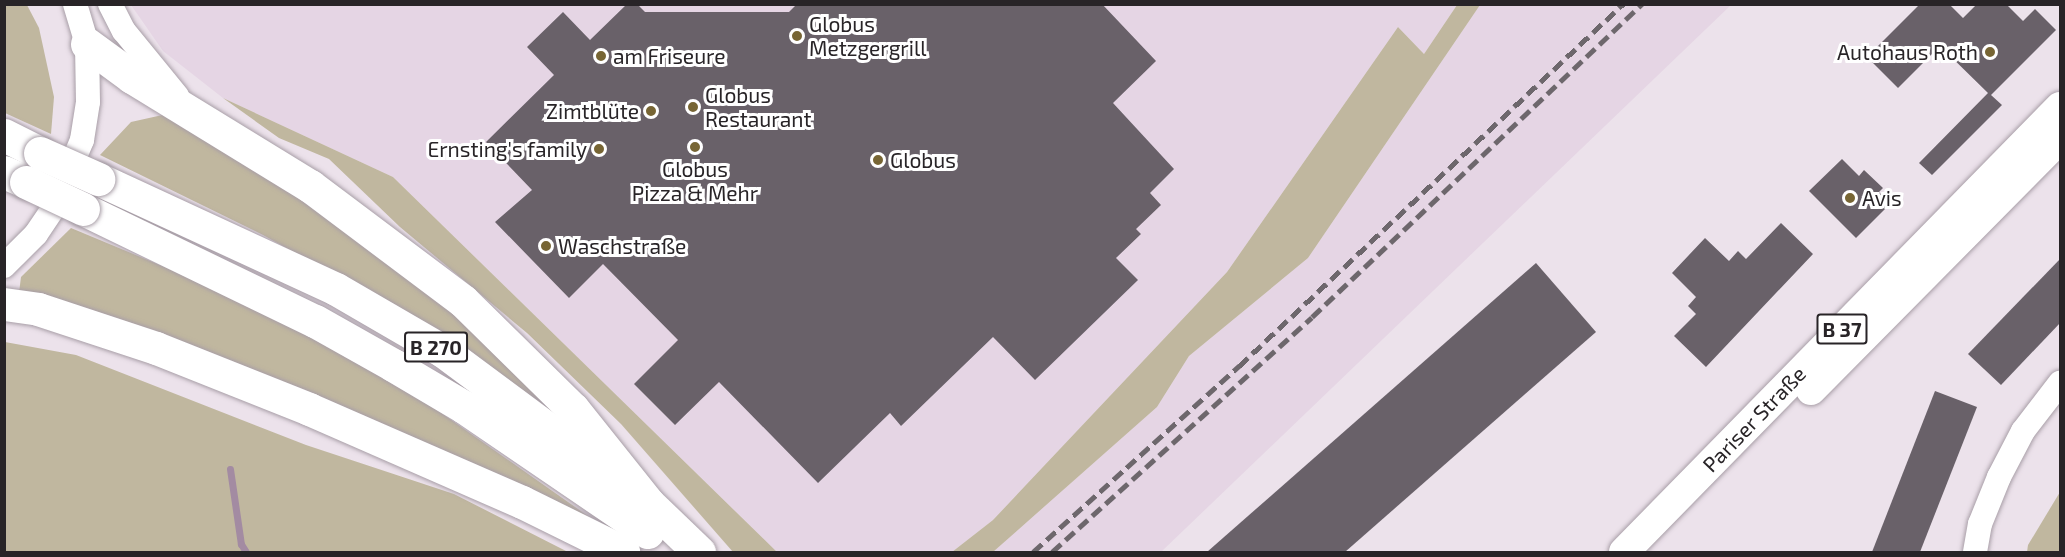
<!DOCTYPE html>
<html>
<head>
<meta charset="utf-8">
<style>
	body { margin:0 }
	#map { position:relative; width:2065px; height:557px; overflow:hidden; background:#ece2eb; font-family:"Exo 2",sans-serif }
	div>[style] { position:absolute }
	.built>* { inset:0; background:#e5d5e4 }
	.green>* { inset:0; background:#c0b79f }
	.stream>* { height:7px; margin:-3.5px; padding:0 3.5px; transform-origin:3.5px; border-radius:3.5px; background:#a38ba2 }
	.building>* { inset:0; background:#696169 }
	.roads { filter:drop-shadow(0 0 2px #a89ea7) drop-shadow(0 0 2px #a89ea7) }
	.minor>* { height:24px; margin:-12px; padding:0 12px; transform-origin:12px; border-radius:12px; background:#fff }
	.major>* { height:30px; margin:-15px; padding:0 15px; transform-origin:15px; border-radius:15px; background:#fff }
	.highway>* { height:33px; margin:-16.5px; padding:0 16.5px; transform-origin:16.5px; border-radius:16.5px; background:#fff }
	.rail>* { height:4.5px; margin-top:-2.25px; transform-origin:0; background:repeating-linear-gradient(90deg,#6d676c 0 12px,transparent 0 18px) }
	.bridges { filter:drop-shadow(0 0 2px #a89ea7) drop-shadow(0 0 2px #a89ea7) }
	.highway-bridge>* { height:33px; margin:-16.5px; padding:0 16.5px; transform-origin:16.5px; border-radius:16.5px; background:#fff }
	.dots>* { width:16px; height:16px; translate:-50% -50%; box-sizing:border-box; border:3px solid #fff; border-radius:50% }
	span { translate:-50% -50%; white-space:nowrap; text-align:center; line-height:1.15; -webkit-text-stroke:6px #fff; paint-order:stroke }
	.shield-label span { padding:2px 4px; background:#fff; border:2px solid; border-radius:4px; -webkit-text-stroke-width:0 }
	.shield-label { font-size:20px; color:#282427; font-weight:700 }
	.poi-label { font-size:21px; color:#282427 }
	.left { translate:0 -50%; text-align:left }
	.right { translate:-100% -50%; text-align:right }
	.street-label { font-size:21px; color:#282427 }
	.frame { position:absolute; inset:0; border:6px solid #282427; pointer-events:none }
</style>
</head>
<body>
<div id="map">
	<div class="built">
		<div style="clip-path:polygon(131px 5px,1457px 5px,1424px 54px,1398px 27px,1227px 272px,993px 520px,952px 552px,777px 552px,393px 177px,223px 98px,163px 51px)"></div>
		<div style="clip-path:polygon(1480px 5px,1731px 5px,1161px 552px,993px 552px,1157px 407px,1189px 356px,1308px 258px)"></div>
	</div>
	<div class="green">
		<div style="clip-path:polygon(5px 4px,27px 5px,39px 28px,54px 97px,51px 134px,5px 113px)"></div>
		<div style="clip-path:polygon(1457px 5px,1480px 5px,1308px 258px,1189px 356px,1157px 407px,993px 552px,952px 552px,993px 520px,1227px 272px,1398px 27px,1424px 54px)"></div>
		<div style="clip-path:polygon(223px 98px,393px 177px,777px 552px,733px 552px,621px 424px,527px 333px,400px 227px,329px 159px,279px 138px)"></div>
		<div style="clip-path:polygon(167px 114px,371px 239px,584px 433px,455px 342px,263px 235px,100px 155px,131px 122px)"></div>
		<div style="clip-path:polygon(71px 228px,203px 283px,393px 379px,622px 540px,19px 293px,21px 277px)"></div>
		<div style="clip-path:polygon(5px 342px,76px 355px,306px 445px,454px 494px,568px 552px,5px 552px)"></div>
		<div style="clip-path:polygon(2060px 492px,2060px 552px,2027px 552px,2028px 545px)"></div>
	</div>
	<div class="stream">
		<div style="left:230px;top:469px;width:76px;rotate:81.7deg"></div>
		<div style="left:241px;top:544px;width:9px;rotate:58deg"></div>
	</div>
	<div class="building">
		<div style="clip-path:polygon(627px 4px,637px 4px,645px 12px,789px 12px,797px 4px,1102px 4px,1156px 61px,1113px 103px,1174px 169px,1150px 193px,1161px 205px,1136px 229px,1141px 234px,1116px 258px,1138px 280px,1035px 380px,993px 337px,901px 426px,890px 413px,818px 483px,719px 382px,675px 425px,634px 384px,678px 340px,603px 264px,569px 298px,495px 222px,532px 190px,486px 142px,554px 75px,527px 47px,563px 12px,590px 40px)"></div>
		<div style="clip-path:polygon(1920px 4px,1949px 4px,1963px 18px,1977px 4px,2006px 4px,2023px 21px,2035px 9px,2056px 30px,1991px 95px,2002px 105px,1932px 175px,1919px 163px,1988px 93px,1940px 46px,1898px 88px,1867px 57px)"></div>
		<div style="clip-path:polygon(1842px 159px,1859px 176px,1864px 170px,1883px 188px,1879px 192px,1890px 204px,1856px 238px,1809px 191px)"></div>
		<div style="clip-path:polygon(1781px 223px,1813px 254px,1706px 367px,1674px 336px,1696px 314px,1688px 306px,1696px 297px,1672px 273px,1705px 238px,1729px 261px,1738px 251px,1746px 259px)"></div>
		<div style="clip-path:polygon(2061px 258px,2061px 322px,2001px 385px,1968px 354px)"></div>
		<div style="clip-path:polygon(1536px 263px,1596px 332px,1345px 552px,1207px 552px)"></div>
		<div style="clip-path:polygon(1935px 391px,1977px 407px,1920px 552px,1872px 552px)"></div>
	</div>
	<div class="roads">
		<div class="minor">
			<div style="left:110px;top:4px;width:30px;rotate:63deg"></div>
			<div style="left:124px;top:31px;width:84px;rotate:50.8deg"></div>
			<div style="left:4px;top:266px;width:45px;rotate:-45deg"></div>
			<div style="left:36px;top:234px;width:30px;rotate:-56deg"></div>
			<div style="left:53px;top:209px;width:75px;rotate:-67.2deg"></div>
			<div style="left:82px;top:140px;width:38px;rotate:-81deg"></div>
			<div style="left:88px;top:102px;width:58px;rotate:-91deg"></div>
			<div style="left:87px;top:44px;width:42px;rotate:-106.7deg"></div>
			<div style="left:1975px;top:552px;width:28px;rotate:-80deg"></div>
			<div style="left:1980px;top:524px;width:51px;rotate:-68deg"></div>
			<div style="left:1999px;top:477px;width:52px;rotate:-62.4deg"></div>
			<div style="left:2023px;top:431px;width:61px;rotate:-52.4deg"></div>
		</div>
		<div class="major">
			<div style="left:1811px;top:390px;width:354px;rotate:-45.3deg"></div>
			<div style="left:1624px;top:552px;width:623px;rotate:-45.59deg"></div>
		</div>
		<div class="highway">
			<div style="left:87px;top:44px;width:56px;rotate:36.3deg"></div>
			<div style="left:132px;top:77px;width:209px;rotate:31.5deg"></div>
			<div style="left:310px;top:186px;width:191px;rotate:36.9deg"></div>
			<div style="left:463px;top:301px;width:154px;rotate:44.5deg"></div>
			<div style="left:573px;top:409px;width:120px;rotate:51.4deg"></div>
			<div style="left:4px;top:135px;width:40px;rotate:26.6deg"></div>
			<div style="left:4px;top:172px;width:24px;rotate:24deg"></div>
			<div style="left:98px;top:179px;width:262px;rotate:24.8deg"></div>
			<div style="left:336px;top:289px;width:124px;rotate:30.1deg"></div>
			<div style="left:443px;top:351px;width:255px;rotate:36.6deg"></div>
			<div style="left:648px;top:503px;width:71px;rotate:43.9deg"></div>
			<div style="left:83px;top:209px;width:258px;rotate:25.8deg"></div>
			<div style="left:315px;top:321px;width:90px;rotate:29.4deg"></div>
			<div style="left:393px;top:365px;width:82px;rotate:30.6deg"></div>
			<div style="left:464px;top:407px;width:222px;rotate:34.3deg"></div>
			<div style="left:4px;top:304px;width:34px;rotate:8deg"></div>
			<div style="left:38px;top:309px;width:124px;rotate:18.3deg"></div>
			<div style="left:156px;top:348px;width:165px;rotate:21.7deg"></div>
			<div style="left:309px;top:409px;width:232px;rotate:23.6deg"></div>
			<div style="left:522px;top:502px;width:113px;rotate:26.3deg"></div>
		</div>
	</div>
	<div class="rail">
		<div style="left:1033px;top:552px;width:278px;rotate:-42.1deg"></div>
		<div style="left:1239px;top:366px;width:528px;rotate:-43.31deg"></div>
		<div style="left:1052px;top:552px;width:350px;rotate:-42.1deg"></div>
		<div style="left:1312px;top:317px;width:455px;rotate:-43.5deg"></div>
	</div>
	<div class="bridges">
		<div class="highway-bridge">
			<div style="left:40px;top:153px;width:64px;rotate:24.1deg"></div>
			<div style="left:26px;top:182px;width:63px;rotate:25.3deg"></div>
		</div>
	</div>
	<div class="dots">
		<div style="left:797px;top:36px;background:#776534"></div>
		<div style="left:1990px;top:52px;background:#776534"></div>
		<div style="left:601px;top:56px;background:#776534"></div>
		<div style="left:693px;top:107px;background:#776534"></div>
		<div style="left:651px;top:111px;background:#776534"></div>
		<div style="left:695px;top:147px;background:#776534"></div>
		<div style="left:599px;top:149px;background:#776534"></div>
		<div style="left:878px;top:160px;background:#776534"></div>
		<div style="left:1850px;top:198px;background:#776534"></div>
		<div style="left:546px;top:246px;background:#776534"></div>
	</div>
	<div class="shield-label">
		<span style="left:1842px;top:329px">B 37</span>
		<span style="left:436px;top:347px">B 270</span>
	</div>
	<div class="poi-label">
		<span class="left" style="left:809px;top:36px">Globus<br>Metzgergrill</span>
		<span class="right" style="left:1978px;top:52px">Autohaus Roth</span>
		<span class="left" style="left:613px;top:56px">am Friseure</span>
		<span class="left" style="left:705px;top:107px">Globus<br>Restaurant</span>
		<span class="right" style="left:639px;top:111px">Zimtblüte</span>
		<span class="right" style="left:587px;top:149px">Ernsting's family</span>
		<span class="left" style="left:890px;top:160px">Globus</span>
		<span style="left:695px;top:181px">Globus<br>Pizza &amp; Mehr</span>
		<span class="left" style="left:1862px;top:198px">Avis</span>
		<span class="left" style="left:558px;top:246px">Waschstraße</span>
	</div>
	<div class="street-label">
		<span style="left:1754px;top:419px;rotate:-46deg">Pariser Straße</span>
	</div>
	<div class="frame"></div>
</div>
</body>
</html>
